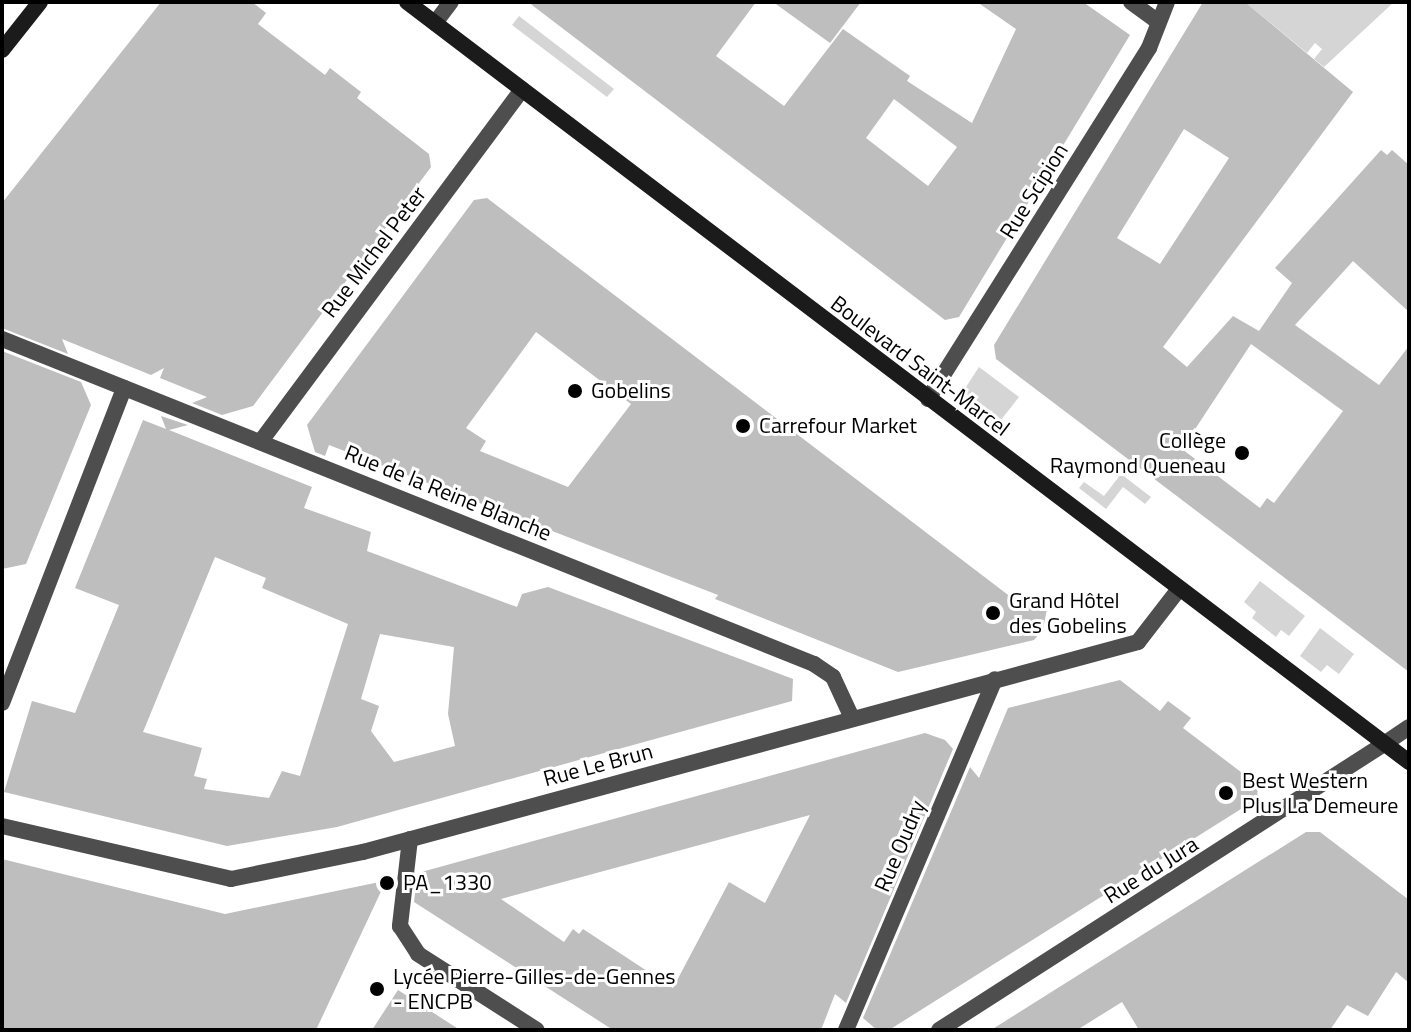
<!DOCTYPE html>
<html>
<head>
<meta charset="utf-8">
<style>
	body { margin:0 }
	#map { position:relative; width:1411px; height:1032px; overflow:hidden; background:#fff; font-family:"Titillium Web",sans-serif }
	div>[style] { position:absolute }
	.green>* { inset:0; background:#d5d5d5 }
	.building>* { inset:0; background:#bebebe }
	.pedestrian>* { height:16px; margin:-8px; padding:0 8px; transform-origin:8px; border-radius:8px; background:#4e4e4e }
	.minor>* { height:16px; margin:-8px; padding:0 8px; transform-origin:8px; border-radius:8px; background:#4e4e4e }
	.tertiary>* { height:16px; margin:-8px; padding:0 8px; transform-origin:8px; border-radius:8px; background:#4e4e4e }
	.secondary>* { height:16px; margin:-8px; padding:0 8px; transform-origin:8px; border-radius:8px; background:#1b1b1b }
	.dots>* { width:22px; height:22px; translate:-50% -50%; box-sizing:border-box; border:4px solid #fff; border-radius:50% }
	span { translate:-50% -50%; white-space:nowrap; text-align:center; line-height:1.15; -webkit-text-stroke:6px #fff; paint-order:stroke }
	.street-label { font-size:22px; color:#000 }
	.poi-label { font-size:22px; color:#000 }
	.left { translate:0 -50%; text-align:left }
	.right { translate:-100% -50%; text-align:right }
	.frame { position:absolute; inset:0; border:4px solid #000; pointer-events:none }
</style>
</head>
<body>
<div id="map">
	<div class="green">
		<div style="clip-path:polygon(1245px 2px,1394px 2px,1324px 67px,1314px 59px,1322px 49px,1315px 43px,1307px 53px)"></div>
		<div style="clip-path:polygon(519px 16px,614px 89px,607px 97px,512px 25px)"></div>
		<div style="clip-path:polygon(979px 367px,1019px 397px,997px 425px,965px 399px,966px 387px)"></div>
		<div style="clip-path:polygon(1121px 474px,1151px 497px,1145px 504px,1123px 487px,1106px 509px,1079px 488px,1084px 482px,1104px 496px)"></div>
		<div style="clip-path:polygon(1260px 581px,1305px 616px,1289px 636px,1281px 630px,1276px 637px,1252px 618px,1256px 612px,1244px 602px)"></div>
		<div style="clip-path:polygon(1320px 628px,1354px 654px,1339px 674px,1327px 665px,1321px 672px,1300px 656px)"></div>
	</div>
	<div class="building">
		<div style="clip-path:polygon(161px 2px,252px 2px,266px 13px,258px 24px,325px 75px,330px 68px,361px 92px,357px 98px,429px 154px,431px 167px,253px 406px,222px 415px,192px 403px,207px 397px,160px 378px,164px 368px,151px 375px,62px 339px,68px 354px,2px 328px,2px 203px)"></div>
		<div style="clip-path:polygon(evenodd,528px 2px,756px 2px,716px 56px,784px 106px,843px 29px,910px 76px,907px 81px,972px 123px,1016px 29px,977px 2px,1083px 2px,1130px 35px,959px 317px,945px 320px,528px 2px,894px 99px,957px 147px,928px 186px,866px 138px,894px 99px)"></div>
		<div style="clip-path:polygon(773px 2px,861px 2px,830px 43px)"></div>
		<div style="clip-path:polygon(evenodd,1203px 2px,1245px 2px,1353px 92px,1163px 347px,1187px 367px,1233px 316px,1259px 331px,1292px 283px,1275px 268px,1381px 150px,1387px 155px,1392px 150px,1409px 165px,1409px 312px,1353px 261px,1295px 325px,1379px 385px,1409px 346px,1409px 672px,996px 359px,994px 345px,1203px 2px,1184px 129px,1229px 158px,1160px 264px,1117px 238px,1184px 129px,1203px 2px,1251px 344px,1343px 411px,1274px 503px,1267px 498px,1260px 508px,1182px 449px,1251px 344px)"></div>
		<div style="clip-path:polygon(evenodd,487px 198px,1020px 604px,1028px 594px,1047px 609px,1043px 629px,1034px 640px,898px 672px,715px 599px,718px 595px,329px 445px,325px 456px,315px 452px,307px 425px,474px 200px,487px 198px,536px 332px,631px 404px,568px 487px,480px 451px,486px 441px,466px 428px,536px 332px)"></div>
		<div style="clip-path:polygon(2px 351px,81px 382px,91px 405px,26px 564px,2px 569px)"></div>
		<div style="clip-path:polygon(evenodd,161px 416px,188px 425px,169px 430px,312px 487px,304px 508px,371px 532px,367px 551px,517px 607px,522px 594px,548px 587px,793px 679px,792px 701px,337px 827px,227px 846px,4px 792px,32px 701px,75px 713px,119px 605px,75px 588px,143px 420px,166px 429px,161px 416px,215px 557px,266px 578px,262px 588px,348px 624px,300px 776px,282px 771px,269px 798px,204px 789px,207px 779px,194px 776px,202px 748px,143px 732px,215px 557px,161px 416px,380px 634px,454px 647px,448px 714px,455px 746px,394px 762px,371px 731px,379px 706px,361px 699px,380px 634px)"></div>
		<div style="clip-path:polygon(1120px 680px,1160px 711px,1168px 701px,1191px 718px,1183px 728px,1258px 785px,1257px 799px,889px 1030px,877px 1030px,863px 1018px,970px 767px,979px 778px,1008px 708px)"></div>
		<div style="clip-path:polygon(evenodd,925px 733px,945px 740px,953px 749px,846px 1003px,835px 994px,821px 1030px,613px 1030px,414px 902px,417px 875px,425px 871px,925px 733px,810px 815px,765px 903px,729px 882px,673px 988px,583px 929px,579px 934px,573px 929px,564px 942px,501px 899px,810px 815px)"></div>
		<div style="clip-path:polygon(1306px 832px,1320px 832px,1409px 900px,1409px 983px,1396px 972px,1368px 1016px,1347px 1005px,1330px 1030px,1139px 1030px,1122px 1002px,1077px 1030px,991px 1030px)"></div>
		<div style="clip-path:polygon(2px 859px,225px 914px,394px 879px,393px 889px,385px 883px,316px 1030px,2px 1030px)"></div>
		<div style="clip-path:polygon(398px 990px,460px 1030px,372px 1030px)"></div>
	</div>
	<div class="pedestrian">
		<div style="left:410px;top:839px;width:88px;rotate:96.6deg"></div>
		<div style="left:400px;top:926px;width:33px;rotate:57deg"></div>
		<div style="left:418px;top:954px;width:141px;rotate:32.6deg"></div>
	</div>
	<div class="minor">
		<div style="left:1131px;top:2px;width:34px;rotate:36deg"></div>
		<div style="left:435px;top:23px;width:26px;rotate:-53deg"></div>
		<div style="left:2px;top:339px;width:875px;rotate:21.81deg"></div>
		<div style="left:814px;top:664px;width:23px;rotate:34deg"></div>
		<div style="left:833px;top:677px;width:45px;rotate:65.1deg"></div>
		<div style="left:928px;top:399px;width:415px;rotate:-57.8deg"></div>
		<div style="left:1149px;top:48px;width:49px;rotate:-68.6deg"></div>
		<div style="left:261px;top:441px;width:438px;rotate:-53.4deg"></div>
		<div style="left:2px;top:703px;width:338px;rotate:-68.8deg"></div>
		<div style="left:2px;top:826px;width:235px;rotate:13deg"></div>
		<div style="left:231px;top:879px;width:135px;rotate:-11.6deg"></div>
		<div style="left:363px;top:852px;width:803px;rotate:-15.16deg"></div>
		<div style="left:1138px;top:642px;width:67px;rotate:-52.3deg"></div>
		<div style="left:846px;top:1030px;width:381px;rotate:-67deg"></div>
		<div style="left:939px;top:1030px;width:529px;rotate:-32.73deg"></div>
	</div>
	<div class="tertiary">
		<div style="left:1384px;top:744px;width:30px;rotate:-34deg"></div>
	</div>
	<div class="secondary">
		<div style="left:407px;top:2px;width:1258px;rotate:37.18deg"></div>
		<div style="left:2px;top:50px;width:61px;rotate:-51.6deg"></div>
	</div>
	<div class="dots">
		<div style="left:575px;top:391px;background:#000"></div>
		<div style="left:743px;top:426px;background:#000"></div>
		<div style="left:1242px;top:453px;background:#000"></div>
		<div style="left:993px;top:613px;background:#000"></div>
		<div style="left:1226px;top:793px;background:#000"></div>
		<div style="left:387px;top:883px;background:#000"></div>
		<div style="left:377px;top:989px;background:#000"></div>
	</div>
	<div class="street-label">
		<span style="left:1034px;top:191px;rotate:-58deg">Rue Scipion</span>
		<span style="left:374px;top:252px;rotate:-53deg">Rue Michel Peter</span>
		<span style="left:920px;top:366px;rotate:37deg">Boulevard Saint-Marcel</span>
		<span style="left:448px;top:493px;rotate:22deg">Rue de la Reine Blanche</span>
		<span style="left:598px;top:765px;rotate:-15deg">Rue Le Brun</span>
		<span style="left:900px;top:846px;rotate:-67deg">Rue Oudry</span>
		<span style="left:1151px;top:870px;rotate:-32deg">Rue du Jura</span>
	</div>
	<div class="poi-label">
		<span class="left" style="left:591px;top:391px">Gobelins</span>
		<span class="left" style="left:759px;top:426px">Carrefour Market</span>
		<span class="right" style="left:1226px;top:453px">Collège<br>Raymond Queneau</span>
		<span class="left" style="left:1009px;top:613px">Grand Hôtel<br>des Gobelins</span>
		<span class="left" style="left:1242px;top:793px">Best Western<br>Plus La Demeure</span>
		<span class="left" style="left:403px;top:883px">PA_1330</span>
		<span class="left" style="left:393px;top:989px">Lycée Pierre-Gilles-de-Gennes<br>- ENCPB</span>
	</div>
	<div class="frame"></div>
</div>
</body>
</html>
